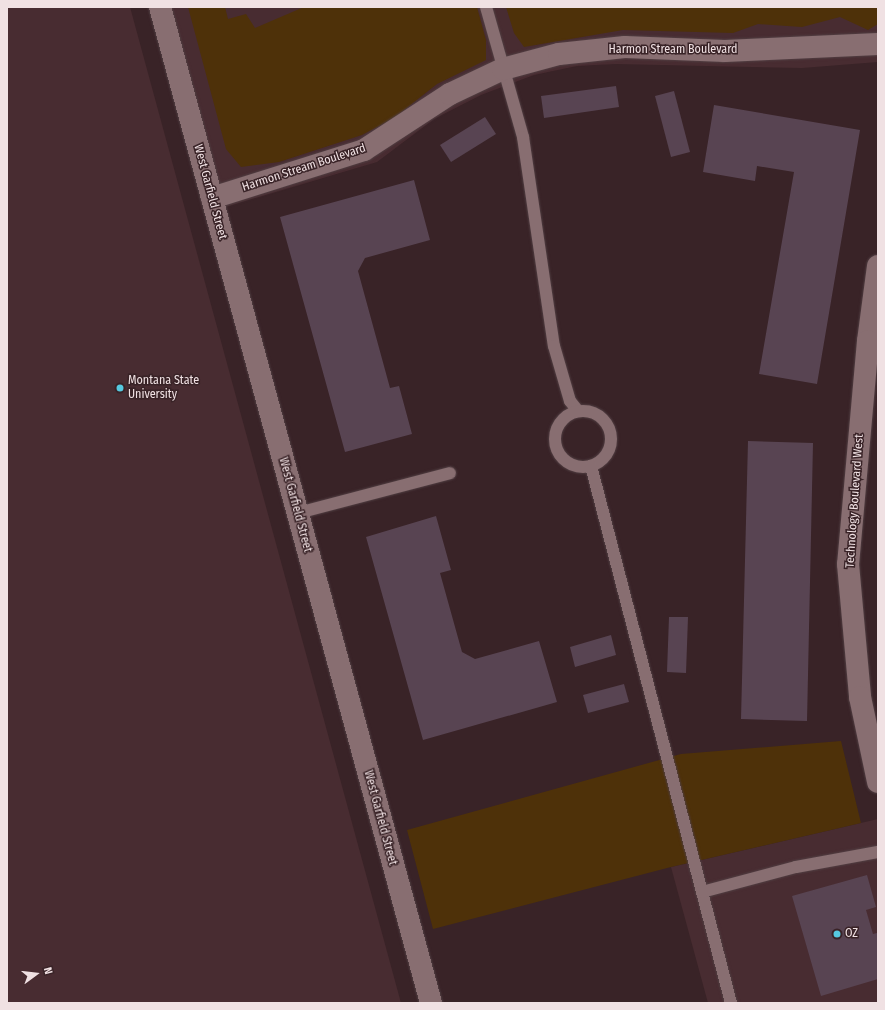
<!DOCTYPE html>
<html>
<head>
<meta charset="utf-8">
<style>
	body { margin:0 }
	#map { position:relative; width:885px; height:1010px; overflow:hidden; background:#392327; font-family:"Fira Sans Condensed",sans-serif }
	div>[style] { position:absolute }
	.built>* { inset:0; background:#482c31 }
	.green>* { inset:0; background:#4e3109 }
	.building>* { inset:0; background:#584452 }
	.roads { filter:drop-shadow(0 0 1px #513f43) drop-shadow(0 0 1px #513f43) }
	.service>* { height:12px; margin:-6px; padding:0 6px; transform-origin:6px; border-radius:6px; background:#886e71 }
	.service>.ring { margin:-6px; padding:0; box-sizing:content-box; background:none; border:12px solid #886e71; border-radius:50% }
	.minor>* { height:22px; margin:-11px; padding:0 11px; transform-origin:11px; border-radius:11px; background:#886e71 }
	.tertiary>* { height:22px; margin:-11px; padding:0 11px; transform-origin:11px; border-radius:11px; background:#886e71 }
	.dots>* { width:11px; height:11px; translate:-50% -50%; box-sizing:border-box; border:2px solid #392327; border-radius:50% }
	span { translate:-50% -50%; white-space:nowrap; text-align:center; line-height:1.15; -webkit-text-stroke:3px #392327; paint-order:stroke }
	.street-label { font-size:12px; color:#f0e1e3 }
	.poi-label { font-size:12px; color:#f0e1e3 }
	.left { translate:0 -50%; text-align:left }
	.frame { position:absolute; inset:0; border:8px solid #f0e1e3; pointer-events:none }
	.north { position:absolute; left:16px; top:954px; width:40px; height:40px; -webkit-text-stroke:3px #392327; paint-order:stroke; rotate:75deg; font-size:11px; font-weight:700; line-height:16px; text-align:center; color:#f0e1e3 }
	.north::after { content:''; display:block; margin:auto; width:14px; height:18px; background:#f0e1e3; clip-path:polygon(50% 0,100% 100%,50% 72%,0 100%) }
</style>
</head>
<body>
<div id="map">
	<div class="built">
		<div style="clip-path:polygon(7px 7px,130px 7px,401px 1003px,7px 1003px)"></div>
		<div style="clip-path:polygon(160px 7px,878px 7px,878px 62px,802px 68px,616px 64px,577px 66px,534px 75px,481px 95px,434px 119px,377px 162px,215px 210px)"></div>
		<div style="clip-path:polygon(878px 819px,878px 1003px,708px 1003px,671px 867px)"></div>
	</div>
	<div class="green">
		<div style="clip-path:polygon(188px 7px,225px 7px,228px 19px,246px 14px,255px 28px,304px 7px,477px 7px,486px 40px,486px 60px,437px 84px,394px 118px,362px 135px,279px 162px,241px 167px,226px 149px)"></div>
		<div style="clip-path:polygon(506px 7px,878px 7px,878px 24px,868px 30px,840px 17px,802px 27px,758px 24px,733px 33px,623px 30px,524px 47px,514px 33px)"></div>
		<div style="clip-path:polygon(841px 741px,861px 823px,671px 867px,433px 929px,407px 830px,681px 754px)"></div>
	</div>
	<div class="building">
		<div style="clip-path:polygon(616px 86px,619px 107px,544px 118px,541px 96px)"></div>
		<div style="clip-path:polygon(674px 91px,690px 152px,671px 157px,655px 96px)"></div>
		<div style="clip-path:polygon(714px 105px,860px 130px,817px 384px,759px 374px,794px 172px,757px 166px,755px 181px,703px 172px)"></div>
		<div style="clip-path:polygon(485px 117px,496px 134px,451px 162px,440px 145px)"></div>
		<div style="clip-path:polygon(414px 180px,430px 240px,365px 258px,358px 271px,390px 388px,399px 386px,412px 434px,345px 452px,280px 217px)"></div>
		<div style="clip-path:polygon(748px 441px,813px 443px,807px 721px,741px 719px)"></div>
		<div style="clip-path:polygon(436px 516px,451px 570px,440px 573px,462px 652px,475px 659px,539px 641px,557px 702px,423px 740px,366px 537px)"></div>
		<div style="clip-path:polygon(669px 617px,688px 617px,686px 673px,667px 672px)"></div>
		<div style="clip-path:polygon(611px 635px,616px 655px,575px 667px,570px 647px)"></div>
		<div style="clip-path:polygon(624px 684px,629px 702px,588px 713px,583px 695px)"></div>
		<div style="clip-path:polygon(867px 875px,876px 907px,866px 910px,873px 934px,877px 933px,878px 937px,878px 979px,821px 996px,792px 896px)"></div>
	</div>
	<div class="roads">
		<div class="service">
			<div style="left:486px;top:7px;width:135px;rotate:74.1deg"></div>
			<div style="left:523px;top:137px;width:211px;rotate:81.6deg"></div>
			<div style="left:554px;top:346px;width:57px;rotate:73.8deg"></div>
			<div style="left:570px;top:401px;width:13px;rotate:51deg"></div>
			<div class="ring" style="left:555px;top:411px;width:44px;height:44px"></div>
			<div style="left:591px;top:466px;width:555px;rotate:75.39deg"></div>
			<div style="left:298px;top:513px;width:157px;rotate:-14.7deg"></div>
			<div style="left:702px;top:892px;width:97px;rotate:-14.9deg"></div>
			<div style="left:796px;top:867px;width:83px;rotate:-10.4deg"></div>
		</div>
		<div class="minor">
			<div style="left:212px;top:198px;width:159px;rotate:-17.5deg"></div>
			<div style="left:364px;top:150px;width:103px;rotate:-33.1deg"></div>
			<div style="left:450px;top:94px;width:59px;rotate:-25.3deg"></div>
			<div style="left:503px;top:69px;width:58px;rotate:-15deg"></div>
			<div style="left:559px;top:54px;width:66px;rotate:-6.1deg"></div>
			<div style="left:625px;top:47px;width:100px;rotate:2.3deg"></div>
			<div style="left:725px;top:51px;width:153px;rotate:-2.6deg"></div>
			<div style="left:878px;top:266px;width:76px;rotate:97.6deg"></div>
			<div style="left:868px;top:341px;width:224px;rotate:95.1deg"></div>
			<div style="left:848px;top:564px;width:134px;rotate:84.8deg"></div>
			<div style="left:860px;top:697px;width:87px;rotate:78deg"></div>
		</div>
		<div class="tertiary">
			<div style="left:160px;top:7px;width:1032px;rotate:74.78deg"></div>
		</div>
	</div>
	<div class="dots">
		<div style="left:120px;top:388px;background:#56c9e0"></div>
		<div style="left:837px;top:934px;background:#56c9e0"></div>
	</div>
	<div class="street-label">
		<span style="left:673px;top:50px">Harmon Stream Boulevard</span>
		<span style="left:304px;top:168px;rotate:-18deg">Harmon Stream Boulevard</span>
		<span style="left:210px;top:192px;rotate:75deg">West Garfield Street</span>
		<span style="left:855px;top:501px;rotate:-86deg">Technology Boulevard West</span>
		<span style="left:295px;top:505px;rotate:75deg">West Garfield Street</span>
		<span style="left:380px;top:818px;rotate:75deg">West Garfield Street</span>
	</div>
	<div class="poi-label">
		<span class="left" style="left:128px;top:388px">Montana State<br>University</span>
		<span class="left" style="left:845px;top:934px">OZ</span>
	</div>
	<div class="frame"></div>
	<div class="north">N</div>
</div>
</body>
</html>
